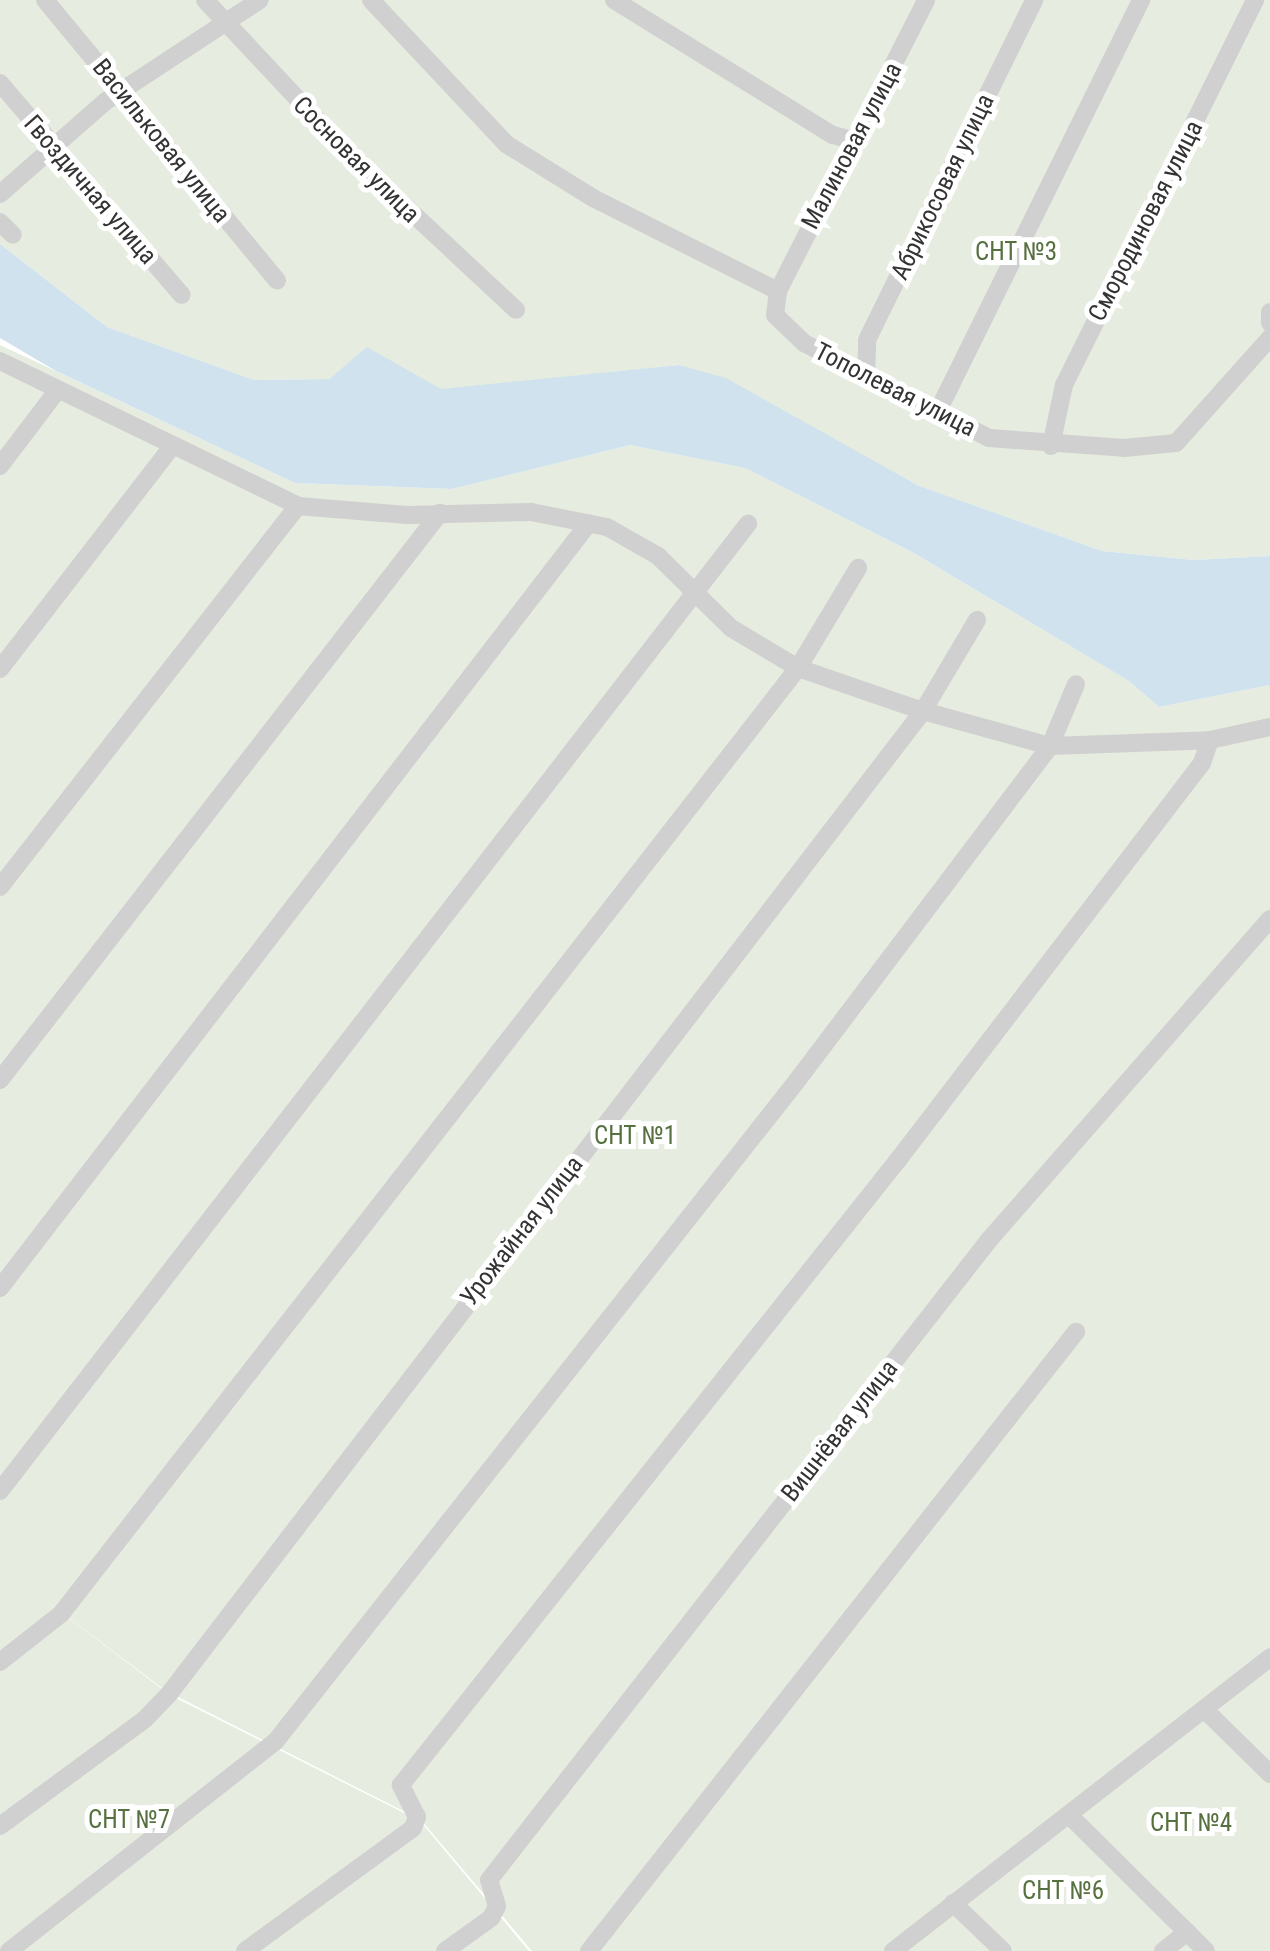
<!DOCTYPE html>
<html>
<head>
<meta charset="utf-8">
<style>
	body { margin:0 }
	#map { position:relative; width:1270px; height:1951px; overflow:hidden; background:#fff; font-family:"Roboto Condensed",sans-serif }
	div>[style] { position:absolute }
	.green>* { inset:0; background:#e6ecdf }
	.water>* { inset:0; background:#cfe2ee }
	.minor>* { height:18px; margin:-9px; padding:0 9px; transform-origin:9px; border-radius:9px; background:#d0d0d0 }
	span { translate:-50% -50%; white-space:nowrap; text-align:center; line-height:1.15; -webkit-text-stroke:10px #fff; paint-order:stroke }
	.street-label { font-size:25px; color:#333 }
	.park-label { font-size:25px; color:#56703f }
</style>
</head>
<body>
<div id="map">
	<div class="green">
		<div style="clip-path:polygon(0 0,1270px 0,1270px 556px,1194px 560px,1102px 551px,917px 485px,680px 365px,441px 390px,367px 348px,329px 379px,254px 380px,107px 327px,0 244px)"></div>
		<div style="clip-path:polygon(0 345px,295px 483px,452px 489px,630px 445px,745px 468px,912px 552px,1129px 681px,1159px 707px,1270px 685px,1270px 1951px,532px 1951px,421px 1820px,166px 1691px,13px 1576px,170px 1695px,420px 1821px,529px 1951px,0 1951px)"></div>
	</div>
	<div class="water">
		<div style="clip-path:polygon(0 244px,107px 327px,254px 380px,329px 379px,367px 347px,441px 389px,679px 365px,726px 378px,917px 485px,1102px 551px,1194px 560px,1270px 556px,1270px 685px,1159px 707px,1129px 681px,912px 552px,745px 468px,630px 445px,452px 489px,295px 483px,56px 371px,0 338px)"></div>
	</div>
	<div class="minor">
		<div style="left:45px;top:0;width:364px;rotate:50.4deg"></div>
		<div style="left:205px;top:0;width:212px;rotate:46.9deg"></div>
		<div style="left:350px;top:155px;width:227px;rotate:43deg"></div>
		<div style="left:371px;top:0;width:197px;rotate:46.8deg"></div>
		<div style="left:506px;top:144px;width:102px;rotate:31.8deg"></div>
		<div style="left:593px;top:198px;width:207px;rotate:26.7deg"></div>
		<div style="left:778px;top:291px;width:24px;rotate:97deg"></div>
		<div style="left:775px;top:315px;width:40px;rotate:44deg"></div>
		<div style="left:804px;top:343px;width:208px;rotate:27.2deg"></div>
		<div style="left:989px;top:438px;width:135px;rotate:4.2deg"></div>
		<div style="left:1124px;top:448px;width:52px;rotate:-5.5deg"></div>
		<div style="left:1176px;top:443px;width:141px;rotate:-48.2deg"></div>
		<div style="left:614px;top:0;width:257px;rotate:31.7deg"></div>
		<div style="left:833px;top:135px;width:20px;rotate:15deg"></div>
		<div style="left:0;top:83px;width:279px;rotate:49.4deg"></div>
		<div style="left:0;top:194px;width:141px;rotate:-41.3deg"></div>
		<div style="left:106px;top:101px;width:184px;rotate:-33.3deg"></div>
		<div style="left:0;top:222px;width:18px;rotate:45deg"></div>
		<div style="left:778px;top:291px;width:326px;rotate:-63deg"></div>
		<div style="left:1270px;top:312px;width:11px;rotate:90deg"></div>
		<div style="left:0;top:361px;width:331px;rotate:25.9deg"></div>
		<div style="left:298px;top:506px;width:109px;rotate:4.7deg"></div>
		<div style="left:407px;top:515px;width:124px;rotate:-1.4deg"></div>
		<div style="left:531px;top:512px;width:77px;rotate:11.2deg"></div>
		<div style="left:607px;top:527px;width:59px;rotate:29.6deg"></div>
		<div style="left:658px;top:556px;width:103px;rotate:44.6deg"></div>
		<div style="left:731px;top:628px;width:78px;rotate:30.8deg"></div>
		<div style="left:798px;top:668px;width:132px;rotate:19deg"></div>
		<div style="left:923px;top:711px;width:132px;rotate:15.4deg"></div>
		<div style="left:1050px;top:746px;width:160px;rotate:-2.1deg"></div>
		<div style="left:1210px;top:740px;width:61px;rotate:-12.2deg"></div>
		<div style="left:866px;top:377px;width:37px;rotate:-88deg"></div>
		<div style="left:867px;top:340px;width:379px;rotate:-63.8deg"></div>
		<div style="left:936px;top:415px;width:463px;rotate:-63.7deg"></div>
		<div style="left:1051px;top:446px;width:62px;rotate:-78deg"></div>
		<div style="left:1064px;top:385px;width:430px;rotate:-63.6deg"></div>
		<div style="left:0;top:466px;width:94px;rotate:-52.8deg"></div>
		<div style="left:0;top:669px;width:279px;rotate:-52.3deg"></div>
		<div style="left:0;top:887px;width:484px;rotate:-52deg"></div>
		<div style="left:0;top:1080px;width:718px;rotate:-52.19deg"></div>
		<div style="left:0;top:1288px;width:965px;rotate:-52.41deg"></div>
		<div style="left:0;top:1491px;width:1223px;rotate:-52.28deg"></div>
		<div style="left:0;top:1662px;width:78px;rotate:-38.2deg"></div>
		<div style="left:61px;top:1614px;width:1199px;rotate:-52.08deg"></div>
		<div style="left:798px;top:668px;width:117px;rotate:-59deg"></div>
		<div style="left:1206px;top:1711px;width:90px;rotate:44.5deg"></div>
		<div style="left:1069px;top:1815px;width:193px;rotate:44.8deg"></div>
		<div style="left:0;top:1826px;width:180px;rotate:-36.4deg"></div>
		<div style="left:145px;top:1719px;width:35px;rotate:-46deg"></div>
		<div style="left:169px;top:1694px;width:1239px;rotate:-52.51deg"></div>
		<div style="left:923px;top:711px;width:106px;rotate:-59.3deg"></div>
		<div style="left:953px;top:1903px;width:69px;rotate:43.8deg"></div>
		<div style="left:9px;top:1951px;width:338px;rotate:-38.2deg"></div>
		<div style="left:275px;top:1742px;width:841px;rotate:-51.71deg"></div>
		<div style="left:796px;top:1082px;width:421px;rotate:-52.9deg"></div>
		<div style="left:1050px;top:746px;width:67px;rotate:-67.2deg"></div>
		<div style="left:245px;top:1951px;width:208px;rotate:-36.2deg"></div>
		<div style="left:413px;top:1828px;width:12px;rotate:-70deg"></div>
		<div style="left:417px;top:1817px;width:36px;rotate:-117deg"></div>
		<div style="left:401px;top:1785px;width:799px;rotate:-51.51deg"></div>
		<div style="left:898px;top:1160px;width:500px;rotate:-52.56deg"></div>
		<div style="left:1202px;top:763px;width:24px;rotate:-71deg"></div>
		<div style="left:445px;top:1951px;width:57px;rotate:-35.7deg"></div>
		<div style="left:491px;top:1918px;width:13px;rotate:-63deg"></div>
		<div style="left:497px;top:1906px;width:27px;rotate:-107deg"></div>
		<div style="left:489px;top:1880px;width:812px;rotate:-52deg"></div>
		<div style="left:989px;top:1240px;width:427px;rotate:-48.8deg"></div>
		<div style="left:589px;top:1951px;width:788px;rotate:-51.81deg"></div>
		<div style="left:893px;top:1951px;width:478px;rotate:-37.9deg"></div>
		<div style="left:1163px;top:1951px;width:31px;rotate:-38deg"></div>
	</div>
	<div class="street-label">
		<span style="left:161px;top:141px;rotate:51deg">Васильковая улица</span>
		<span style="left:852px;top:146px;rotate:-62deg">Малиновая улица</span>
		<span style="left:356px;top:160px;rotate:45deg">Сосновая улица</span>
		<span style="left:943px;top:187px;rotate:-64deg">Абрикосовая улица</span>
		<span style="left:90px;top:190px;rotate:49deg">Гвоздичная улица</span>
		<span style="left:1146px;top:221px;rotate:-63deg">Смородиновая улица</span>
		<span style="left:895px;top:390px;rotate:27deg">Тополевая улица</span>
		<span style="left:522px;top:1231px;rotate:-52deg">Урожайная улица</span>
		<span style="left:840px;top:1431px;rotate:-52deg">Вишнёвая улица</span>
	</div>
	<div class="park-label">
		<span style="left:1016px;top:252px">СНТ №3</span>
		<span style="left:635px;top:1136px">СНТ №1</span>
		<span style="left:129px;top:1820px">СНТ №7</span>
		<span style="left:1191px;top:1823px">СНТ №4</span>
		<span style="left:1063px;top:1891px">СНТ №6</span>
	</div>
</div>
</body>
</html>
